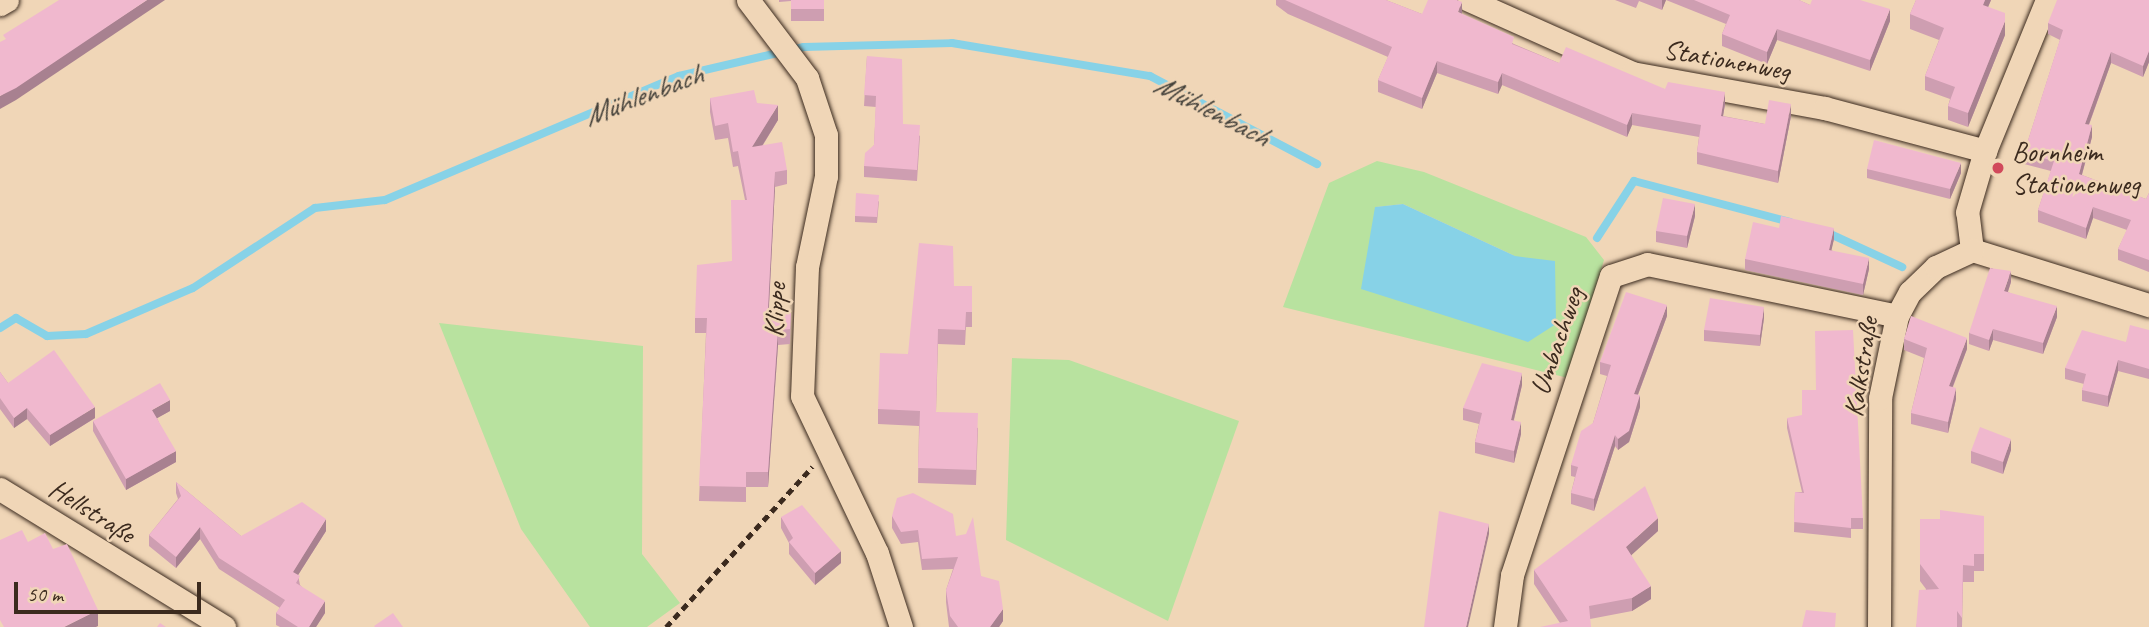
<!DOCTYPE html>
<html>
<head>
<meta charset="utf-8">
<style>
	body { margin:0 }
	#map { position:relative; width:2149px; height:627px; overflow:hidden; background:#f0d6b7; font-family:Caveat,sans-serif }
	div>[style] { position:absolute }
	.green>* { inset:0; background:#b8e29f }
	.water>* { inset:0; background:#87d2e7 }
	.stream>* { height:8px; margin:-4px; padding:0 4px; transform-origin:4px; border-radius:4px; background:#87d2e7 }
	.path>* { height:4.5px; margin-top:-2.25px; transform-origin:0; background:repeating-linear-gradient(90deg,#3b2a1e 0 7px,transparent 0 12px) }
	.roads { filter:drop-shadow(0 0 2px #3b2a1e) drop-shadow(0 0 2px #3b2a1e) }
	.minor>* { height:23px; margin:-11.5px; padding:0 11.5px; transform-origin:11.5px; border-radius:11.5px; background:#f0d6b7 }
	.wall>* { inset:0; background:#ce9eb1 }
	.shaded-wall>* { inset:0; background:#a88190 }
	.building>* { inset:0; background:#f0b8ce }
	.dots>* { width:19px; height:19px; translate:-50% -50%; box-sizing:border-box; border:4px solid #f0d6b7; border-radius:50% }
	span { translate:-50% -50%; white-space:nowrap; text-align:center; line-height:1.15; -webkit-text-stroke:5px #f0d6b7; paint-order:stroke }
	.street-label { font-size:28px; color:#3b2a1e }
	.poi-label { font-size:28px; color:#3b2a1e }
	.left { translate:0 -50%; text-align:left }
	.water-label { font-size:30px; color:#46433c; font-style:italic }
	.scale { position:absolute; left:14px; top:582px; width:187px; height:32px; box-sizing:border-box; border:4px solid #3b2a1e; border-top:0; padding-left:9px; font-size:21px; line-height:24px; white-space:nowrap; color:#3b2a1e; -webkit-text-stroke:5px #f0d6b7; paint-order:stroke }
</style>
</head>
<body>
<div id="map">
	<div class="green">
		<div style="clip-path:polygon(evenodd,1377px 161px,1424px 172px,1586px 237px,1604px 260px,1568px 378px,1283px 307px,1329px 183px,1377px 161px,1403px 204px,1515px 256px,1376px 207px,1403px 204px)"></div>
		<div style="clip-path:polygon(439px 323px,643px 346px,642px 554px,680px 603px,647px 627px,590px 627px,521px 529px)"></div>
		<div style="clip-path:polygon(1012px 358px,1069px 360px,1239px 421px,1168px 621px,1006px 540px)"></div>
	</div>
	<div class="water">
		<div style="clip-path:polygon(1403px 204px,1515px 256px,1555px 261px,1556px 324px,1528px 342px,1361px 289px,1375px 207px)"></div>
	</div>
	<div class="stream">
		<div style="left:1826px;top:232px;width:84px;rotate:24.7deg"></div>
		<div style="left:1597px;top:238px;width:68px;rotate:-57deg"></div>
		<div style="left:1634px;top:181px;width:161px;rotate:14.7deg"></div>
		<div style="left:0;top:328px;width:19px;rotate:-32deg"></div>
		<div style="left:16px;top:318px;width:36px;rotate:30deg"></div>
		<div style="left:47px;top:336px;width:39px;rotate:-3deg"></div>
		<div style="left:86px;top:334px;width:116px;rotate:-23.3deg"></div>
		<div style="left:193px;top:288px;width:146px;rotate:-33.3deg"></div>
		<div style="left:315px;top:208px;width:70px;rotate:-6.5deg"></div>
		<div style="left:385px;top:200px;width:319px;rotate:-22.9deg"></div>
		<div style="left:679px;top:76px;width:128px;rotate:-13.1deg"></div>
		<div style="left:804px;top:47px;width:148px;rotate:-1.5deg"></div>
		<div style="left:952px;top:43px;width:201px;rotate:9.5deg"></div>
		<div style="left:1150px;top:76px;width:189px;rotate:27.8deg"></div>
	</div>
	<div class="path">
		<div style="left:666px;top:627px;width:217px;rotate:-47.6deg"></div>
	</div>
	<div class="roads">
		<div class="minor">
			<div style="left:748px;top:0;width:98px;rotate:52.9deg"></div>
			<div style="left:807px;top:78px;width:60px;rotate:71.6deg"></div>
			<div style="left:826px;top:135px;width:41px;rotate:90deg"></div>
			<div style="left:826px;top:176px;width:93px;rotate:101.8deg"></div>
			<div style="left:807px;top:267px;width:129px;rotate:92.2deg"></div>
			<div style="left:802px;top:396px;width:174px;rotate:64.5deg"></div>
			<div style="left:877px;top:553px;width:78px;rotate:72deg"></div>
			<div style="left:1469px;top:0;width:179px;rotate:24.1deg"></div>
			<div style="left:1632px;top:73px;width:196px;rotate:10.3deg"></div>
			<div style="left:1825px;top:108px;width:166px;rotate:15deg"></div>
			<div style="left:0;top:4px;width:8px;rotate:-30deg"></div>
			<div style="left:1972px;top:250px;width:38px;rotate:-97deg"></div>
			<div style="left:1967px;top:212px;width:64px;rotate:-73.6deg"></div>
			<div style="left:1985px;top:151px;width:163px;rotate:-67.7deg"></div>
			<div style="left:1972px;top:250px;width:185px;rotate:17.3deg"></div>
			<div style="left:0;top:489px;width:263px;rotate:31.6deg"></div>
			<div style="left:1505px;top:627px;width:52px;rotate:-82.3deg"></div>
			<div style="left:1512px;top:575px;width:315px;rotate:-71.7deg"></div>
			<div style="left:1611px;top:276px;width:38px;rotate:-18deg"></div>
			<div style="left:1647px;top:264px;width:255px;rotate:11.7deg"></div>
			<div style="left:1879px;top:627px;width:229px;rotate:-89.7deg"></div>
			<div style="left:1880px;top:398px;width:84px;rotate:-78.3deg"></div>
			<div style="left:1897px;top:316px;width:27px;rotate:-62deg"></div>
			<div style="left:1910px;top:292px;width:36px;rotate:-44deg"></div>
			<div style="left:1936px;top:267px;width:40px;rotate:-25deg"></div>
		</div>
	</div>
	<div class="wall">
		<div style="clip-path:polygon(779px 0,824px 0,824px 21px,791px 21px,791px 1px,779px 2px)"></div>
		<div style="clip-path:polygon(1276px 0,1386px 0,1422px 14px,1462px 14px,1514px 44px,1559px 63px,1725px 104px,1723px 116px,1765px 124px,1791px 116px,1778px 183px,1697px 164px,1697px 152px,1699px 137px,1632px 125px,1627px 137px,1502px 85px,1498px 94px,1437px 73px,1422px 109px,1378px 92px,1378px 80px,1388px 57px,1288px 14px,1276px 5px)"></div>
		<div style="clip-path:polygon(1615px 0,1799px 0,1810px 5px,1890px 21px,1870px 71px,1777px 40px,1767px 64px,1722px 46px,1722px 34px,1726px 24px,1666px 0,1662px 10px,1639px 1px,1636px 8px)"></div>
		<div style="clip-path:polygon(1916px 0,1991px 0,1988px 7px,2005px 35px,1968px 127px,1948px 120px,1948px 106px,1950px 99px,1925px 90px,1925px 76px,1939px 40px,1910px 29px,1910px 14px)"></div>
		<div style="clip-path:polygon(2149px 0,2149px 62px,2143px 77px,2111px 63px,2089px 125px,2092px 137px,2082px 175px,2146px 199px,2149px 193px,2149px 272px,2118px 260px,2118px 249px,2127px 230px,2093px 218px,2086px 239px,2038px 222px,2038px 210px,2051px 171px,2024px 164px,2024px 153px,2060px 40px,2048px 34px,2048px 23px)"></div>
		<div style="clip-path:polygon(867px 56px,903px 124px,920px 136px,917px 181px,864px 177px,864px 166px,874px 145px,876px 107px,864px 106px)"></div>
		<div style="clip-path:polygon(710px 98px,757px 103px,778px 120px,763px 145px,787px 170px,787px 184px,775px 187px,769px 308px,791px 310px,790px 344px,778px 345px,768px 487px,746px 487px,746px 502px,699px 501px,706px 333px,695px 333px,695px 318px,732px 261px,745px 200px,738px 166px,733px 167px,728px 138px,715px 140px,710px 112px)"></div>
		<div style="clip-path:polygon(1867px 169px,1961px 173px,1950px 199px,1867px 178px)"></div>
		<div style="clip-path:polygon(879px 201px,877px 223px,855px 222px,855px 216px)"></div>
		<div style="clip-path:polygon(1695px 216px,1687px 248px,1656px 242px,1656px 231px)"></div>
		<div style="clip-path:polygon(1834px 239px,1831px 250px,1869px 269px,1863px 295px,1745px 270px,1745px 259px)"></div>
		<div style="clip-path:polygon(2011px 282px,2008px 292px,2057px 317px,2043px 354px,1993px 340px,1989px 351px,1969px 344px,1969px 333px)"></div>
		<div style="clip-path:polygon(954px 286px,972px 286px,972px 327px,966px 327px,965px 345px,938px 344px,936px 412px,978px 428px,976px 485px,918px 483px,919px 426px,878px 424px,878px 409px,908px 354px)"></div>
		<div style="clip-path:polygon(1667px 316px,1638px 395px,1640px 407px,1629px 442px,1618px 450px,1615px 446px,1594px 511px,1571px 504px,1571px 493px,1575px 477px,1571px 476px,1571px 465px,1593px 423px,1607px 376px,1600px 374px,1600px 362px)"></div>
		<div style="clip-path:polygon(1764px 318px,1760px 346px,1704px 341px,1704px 330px)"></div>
		<div style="clip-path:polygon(2149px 330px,2149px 379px,2118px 371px,2108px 407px,2082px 401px,2082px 390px,2084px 384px,2065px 379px,2065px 368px,2126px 342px)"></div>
		<div style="clip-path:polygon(1904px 339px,1967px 349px,1953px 387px,1956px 399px,1948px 433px,1911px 424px,1911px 413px,1924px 358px,1904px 350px)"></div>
		<div style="clip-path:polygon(0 372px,8px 383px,95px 418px,50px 446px,27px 419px,14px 428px,0 409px)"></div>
		<div style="clip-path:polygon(1522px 385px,1514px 420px,1521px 434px,1514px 463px,1475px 453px,1475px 442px,1479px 424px,1463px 420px,1463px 408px)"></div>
		<div style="clip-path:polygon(170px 411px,157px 418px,176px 462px,126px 490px,93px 431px,93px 421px)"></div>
		<div style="clip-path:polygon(1787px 418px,1863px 518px,1863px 529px,1851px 529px,1851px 538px,1794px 532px,1795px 492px,1802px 492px,1787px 428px)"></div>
		<div style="clip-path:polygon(2011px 450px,2003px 474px,1971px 463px,1971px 451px)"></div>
		<div style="clip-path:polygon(176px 482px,241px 536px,326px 531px,298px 575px,300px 585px,325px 613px,316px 627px,280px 627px,276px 625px,276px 613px,280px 608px,219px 569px,200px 539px,176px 568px,149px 546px,149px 535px,178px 499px,176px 493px)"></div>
		<div style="clip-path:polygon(892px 516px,956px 536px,981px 576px,1003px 621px,999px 627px,949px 627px,946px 602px,946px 590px,953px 569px,922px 570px,918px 542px,901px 544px,892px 528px)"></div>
		<div style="clip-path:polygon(1984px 516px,1984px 571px,1974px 571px,1974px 582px,1963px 582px,1962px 627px,1916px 627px,1926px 589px,1920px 581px,1920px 519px,1940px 519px)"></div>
		<div style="clip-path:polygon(781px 517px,841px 563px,815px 585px,789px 554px,789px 543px,781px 528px)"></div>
		<div style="clip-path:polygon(1658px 531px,1631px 555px,1651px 599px,1632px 611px,1590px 619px,1560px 623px,1534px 584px,1534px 570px)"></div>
	</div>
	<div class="shaded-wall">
		<div style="clip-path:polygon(147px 0,165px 0,16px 100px,0 109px,0 96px)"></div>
		<div style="clip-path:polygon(1662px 0,1666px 0,1662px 10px)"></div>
		<div style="clip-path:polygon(1985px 0,1991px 0,1983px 19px,1983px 5px)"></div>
		<div style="clip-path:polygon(1462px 2px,1462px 14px,1458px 12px)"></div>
		<div style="clip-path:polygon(1890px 9px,1890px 21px,1870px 71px,1870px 60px)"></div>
		<div style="clip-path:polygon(2005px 21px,2005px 35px,1968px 127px,1968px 113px)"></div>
		<div style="clip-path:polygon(1777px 29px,1777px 40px,1767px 64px,1767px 52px)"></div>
		<div style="clip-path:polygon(2149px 51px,2149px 62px,2143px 77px,2143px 66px)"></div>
		<div style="clip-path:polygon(2111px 52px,2111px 63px,2085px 135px,2085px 124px)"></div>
		<div style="clip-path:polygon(1437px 61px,1437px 73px,1422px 109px,1422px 98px)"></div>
		<div style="clip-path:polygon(1502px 73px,1502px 85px,1498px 94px,1498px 82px)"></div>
		<div style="clip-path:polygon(1725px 92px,1725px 104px,1721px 128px,1721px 116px)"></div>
		<div style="clip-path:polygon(1791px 104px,1791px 116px,1778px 183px,1778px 171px)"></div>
		<div style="clip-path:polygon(778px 105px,778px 120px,752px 162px,752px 147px)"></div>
		<div style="clip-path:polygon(1632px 113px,1632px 125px,1627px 137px,1627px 125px)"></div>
		<div style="clip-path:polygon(2092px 125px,2092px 137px,2079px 185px,2079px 174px)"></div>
		<div style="clip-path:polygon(1961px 163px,1961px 173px,1950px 199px,1950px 189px)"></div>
		<div style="clip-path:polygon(775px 172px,775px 187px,768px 323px,768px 308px)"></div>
		<div style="clip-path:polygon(1695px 204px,1695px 216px,1687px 248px,1687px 236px)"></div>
		<div style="clip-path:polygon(2093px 207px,2093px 218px,2086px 239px,2086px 228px)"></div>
		<div style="clip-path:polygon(1834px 228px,1834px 239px,1829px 261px,1829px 250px)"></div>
		<div style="clip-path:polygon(1869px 258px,1869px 269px,1863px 295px,1863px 284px)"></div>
		<div style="clip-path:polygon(2011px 271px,2011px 282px,2004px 303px,2004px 291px)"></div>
		<div style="clip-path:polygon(1667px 305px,1667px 316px,1634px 405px,1634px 394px)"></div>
		<div style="clip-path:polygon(2057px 306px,2057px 317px,2043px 354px,2043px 343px)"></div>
		<div style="clip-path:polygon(1764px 307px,1764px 318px,1760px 346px,1760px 335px)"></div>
		<div style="clip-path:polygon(1993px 329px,1993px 340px,1989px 351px,1989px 340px)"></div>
		<div style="clip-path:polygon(778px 330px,778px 345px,768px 487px,768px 472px)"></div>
		<div style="clip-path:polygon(1967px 338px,1967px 349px,1949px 396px,1949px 386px)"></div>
		<div style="clip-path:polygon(2118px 360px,2118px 371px,2108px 407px,2108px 396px)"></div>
		<div style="clip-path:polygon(1522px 373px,1522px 385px,1511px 431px,1511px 420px)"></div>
		<div style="clip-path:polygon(1956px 388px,1956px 399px,1948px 433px,1948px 422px)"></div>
		<div style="clip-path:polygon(1640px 395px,1640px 407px,1629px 442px,1618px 450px,1618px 439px)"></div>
		<div style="clip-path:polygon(170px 400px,170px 411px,152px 421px,152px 410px)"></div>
		<div style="clip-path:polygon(95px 407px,95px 418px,50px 446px,50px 435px)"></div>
		<div style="clip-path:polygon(27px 408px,27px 419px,14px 428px,14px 418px)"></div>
		<div style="clip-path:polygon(1521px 422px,1521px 434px,1514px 463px,1514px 451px)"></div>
		<div style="clip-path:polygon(1615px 435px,1615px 446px,1594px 511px,1594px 499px)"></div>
		<div style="clip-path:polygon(2011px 439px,2011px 450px,2003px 474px,2003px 462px)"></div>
		<div style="clip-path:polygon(176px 451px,176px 462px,126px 490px,126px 479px)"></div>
		<div style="clip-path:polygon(1658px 518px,1658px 531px,1626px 560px,1626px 547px)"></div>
		<div style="clip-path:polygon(326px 519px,326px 531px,293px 583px,293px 572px)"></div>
		<div style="clip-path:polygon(1489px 524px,1489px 534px,1468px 627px,1466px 627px)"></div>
		<div style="clip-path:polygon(200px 527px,200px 539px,176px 568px,176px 557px)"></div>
		<div style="clip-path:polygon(841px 551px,841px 563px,815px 585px,815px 573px)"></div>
		<div style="clip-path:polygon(1651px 586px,1651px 599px,1632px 611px,1632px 598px)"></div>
		<div style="clip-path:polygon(325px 601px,325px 613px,316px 627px,309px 627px)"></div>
		<div style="clip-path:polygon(1003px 609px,1003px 621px,999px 627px,990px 627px)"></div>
		<div style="clip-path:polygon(98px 610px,98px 626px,96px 627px,64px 627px)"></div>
	</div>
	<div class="building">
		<div style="clip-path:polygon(59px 0,147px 0,16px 88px,0 96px,0 42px,6px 39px,3px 35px)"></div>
		<div style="clip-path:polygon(791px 0,824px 0,824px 9px,791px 9px)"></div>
		<div style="clip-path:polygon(1285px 0,1386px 0,1422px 14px,1428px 0,1457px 0,1462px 2px,1458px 12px,1514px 37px,1512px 44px,1559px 63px,1566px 47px,1665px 89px,1668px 82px,1725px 92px,1721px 116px,1765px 124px,1769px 100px,1791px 104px,1778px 171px,1697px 152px,1701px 125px,1632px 113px,1627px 125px,1502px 73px,1498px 82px,1437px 61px,1422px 98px,1378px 80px,1392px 47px)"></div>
		<div style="clip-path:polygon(1694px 0,1799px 0,1810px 5px,1812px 0,1860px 0,1890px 9px,1870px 60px,1777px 29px,1767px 52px,1722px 34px,1730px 15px)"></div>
		<div style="clip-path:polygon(1916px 0,1985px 0,1983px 5px,2005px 13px,2005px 21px,1968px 113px,1948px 106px,1955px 87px,1925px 76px,1944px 28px,1910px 14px)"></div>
		<div style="clip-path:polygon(2057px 0,2149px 0,2149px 51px,2143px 66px,2111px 52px,2085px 124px,2092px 125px,2079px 174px,2146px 199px,2149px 193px,2149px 260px,2118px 249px,2131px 220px,2093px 207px,2086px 228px,2038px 210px,2054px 161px,2024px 153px,2063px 30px,2048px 23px)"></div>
		<div style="clip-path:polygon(867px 56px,902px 59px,903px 124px,920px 125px,917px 170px,864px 166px,865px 153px,874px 145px,876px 96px,864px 95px)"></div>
		<div style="clip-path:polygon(754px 90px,757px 103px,778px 105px,752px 147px,782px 142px,787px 170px,775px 172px,768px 308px,791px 310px,790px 329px,778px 330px,768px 472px,746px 472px,746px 487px,699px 486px,707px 318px,695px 318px,697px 265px,732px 261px,731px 200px,747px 200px,738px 151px,733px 152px,728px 123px,715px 126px,710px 98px)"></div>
		<div style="clip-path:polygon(1874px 140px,1961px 163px,1950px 189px,1867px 169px)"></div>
		<div style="clip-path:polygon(856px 193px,879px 195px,877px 217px,855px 216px)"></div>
		<div style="clip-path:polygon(1663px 198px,1695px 204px,1687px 236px,1656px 231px)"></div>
		<div style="clip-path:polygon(1781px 216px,1834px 228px,1829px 250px,1869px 258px,1863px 284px,1745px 259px,1753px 222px,1779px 228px)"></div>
		<div style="clip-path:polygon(919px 243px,953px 246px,954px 286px,972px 286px,972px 312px,966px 312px,965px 330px,938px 329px,936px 412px,978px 413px,976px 470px,918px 468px,920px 411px,878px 409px,880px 353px,908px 354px)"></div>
		<div style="clip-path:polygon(1990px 268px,2011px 271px,2004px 291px,2057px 306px,2043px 343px,1993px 329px,1989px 340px,1969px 333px)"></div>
		<div style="clip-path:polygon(1626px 292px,1667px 305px,1634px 394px,1640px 395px,1629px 431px,1618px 439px,1615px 435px,1594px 499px,1571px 493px,1578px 467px,1571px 465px,1581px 431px,1593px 423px,1611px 365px,1600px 362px)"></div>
		<div style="clip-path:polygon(1710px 298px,1764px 307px,1760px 335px,1704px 330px)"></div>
		<div style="clip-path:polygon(1911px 316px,1967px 338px,1949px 386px,1956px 388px,1948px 422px,1911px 413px,1927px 348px,1904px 339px)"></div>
		<div style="clip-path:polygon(2130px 325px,2149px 330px,2149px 369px,2118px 360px,2108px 396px,2082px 390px,2086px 374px,2065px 368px,2082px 330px,2126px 342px)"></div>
		<div style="clip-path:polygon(1853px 330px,1863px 518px,1851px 518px,1851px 528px,1794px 522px,1795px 492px,1804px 493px,1787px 418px,1802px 415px,1802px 390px,1816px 390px,1815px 331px)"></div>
		<div style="clip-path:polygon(54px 350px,95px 407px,50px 435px,27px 408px,14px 418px,0 398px,0 372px,8px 383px)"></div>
		<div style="clip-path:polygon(1482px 363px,1522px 373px,1511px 420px,1521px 422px,1514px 451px,1475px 442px,1482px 413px,1463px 408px)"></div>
		<div style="clip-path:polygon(160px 383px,170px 400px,152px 410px,176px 451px,126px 479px,93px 421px)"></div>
		<div style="clip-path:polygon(1980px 427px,2011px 439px,2003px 462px,1971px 451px)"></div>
		<div style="clip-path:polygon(176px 482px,241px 536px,302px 502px,326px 519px,293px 572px,300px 576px,296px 583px,325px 601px,309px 627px,298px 627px,276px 613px,285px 600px,219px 558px,200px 527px,176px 557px,149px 535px,181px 496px)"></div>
		<div style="clip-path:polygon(1645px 486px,1658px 518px,1626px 547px,1651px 586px,1632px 598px,1589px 606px,1591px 627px,1540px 627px,1568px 621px,1534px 570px)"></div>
		<div style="clip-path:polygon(913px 493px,953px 514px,956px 536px,966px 534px,973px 517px,981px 576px,999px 581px,1003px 609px,990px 627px,958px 627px,950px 616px,946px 590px,958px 557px,922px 559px,918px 530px,901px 532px,892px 516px,897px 498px)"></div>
		<div style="clip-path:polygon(802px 505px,841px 551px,815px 573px,789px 542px,793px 538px,781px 517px)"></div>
		<div style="clip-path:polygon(1940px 510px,1984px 516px,1984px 554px,1974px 554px,1974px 566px,1963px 565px,1962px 618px,1957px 611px,1957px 627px,1916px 627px,1919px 590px,1939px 589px,1920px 564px,1920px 519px,1940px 519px)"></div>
		<div style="clip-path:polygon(1439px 511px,1489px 524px,1466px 627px,1424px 627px)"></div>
		<div style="clip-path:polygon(22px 530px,28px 542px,45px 533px,53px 549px,67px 544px,98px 610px,64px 627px,4px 627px,0 620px,0 540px)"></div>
		<div style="clip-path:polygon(1806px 610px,1836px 613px,1835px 627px,1802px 627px)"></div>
		<div style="clip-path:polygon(393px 613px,403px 627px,375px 627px,374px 626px)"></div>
		<div style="clip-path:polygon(160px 623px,166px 627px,157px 627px)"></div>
	</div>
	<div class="dots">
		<div style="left:1998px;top:168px;background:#d1495b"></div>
	</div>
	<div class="street-label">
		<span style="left:1727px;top:60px;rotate:10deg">Stationenweg</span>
		<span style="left:775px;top:310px;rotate:-87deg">Klippe</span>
		<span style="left:1557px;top:341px;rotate:-71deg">Umbachweg</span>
		<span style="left:1861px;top:367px;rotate:-81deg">Kalkstraße</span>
		<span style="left:92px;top:511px;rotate:32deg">Hellstraße</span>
	</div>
	<div class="poi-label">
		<span class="left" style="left:2012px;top:168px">Bornheim<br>Stationenweg</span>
	</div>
	<div class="water-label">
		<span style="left:643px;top:95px;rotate:-21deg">Mühlenbach</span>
		<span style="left:1212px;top:110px;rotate:27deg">Mühlenbach</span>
	</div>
	<div class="scale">50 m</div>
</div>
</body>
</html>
